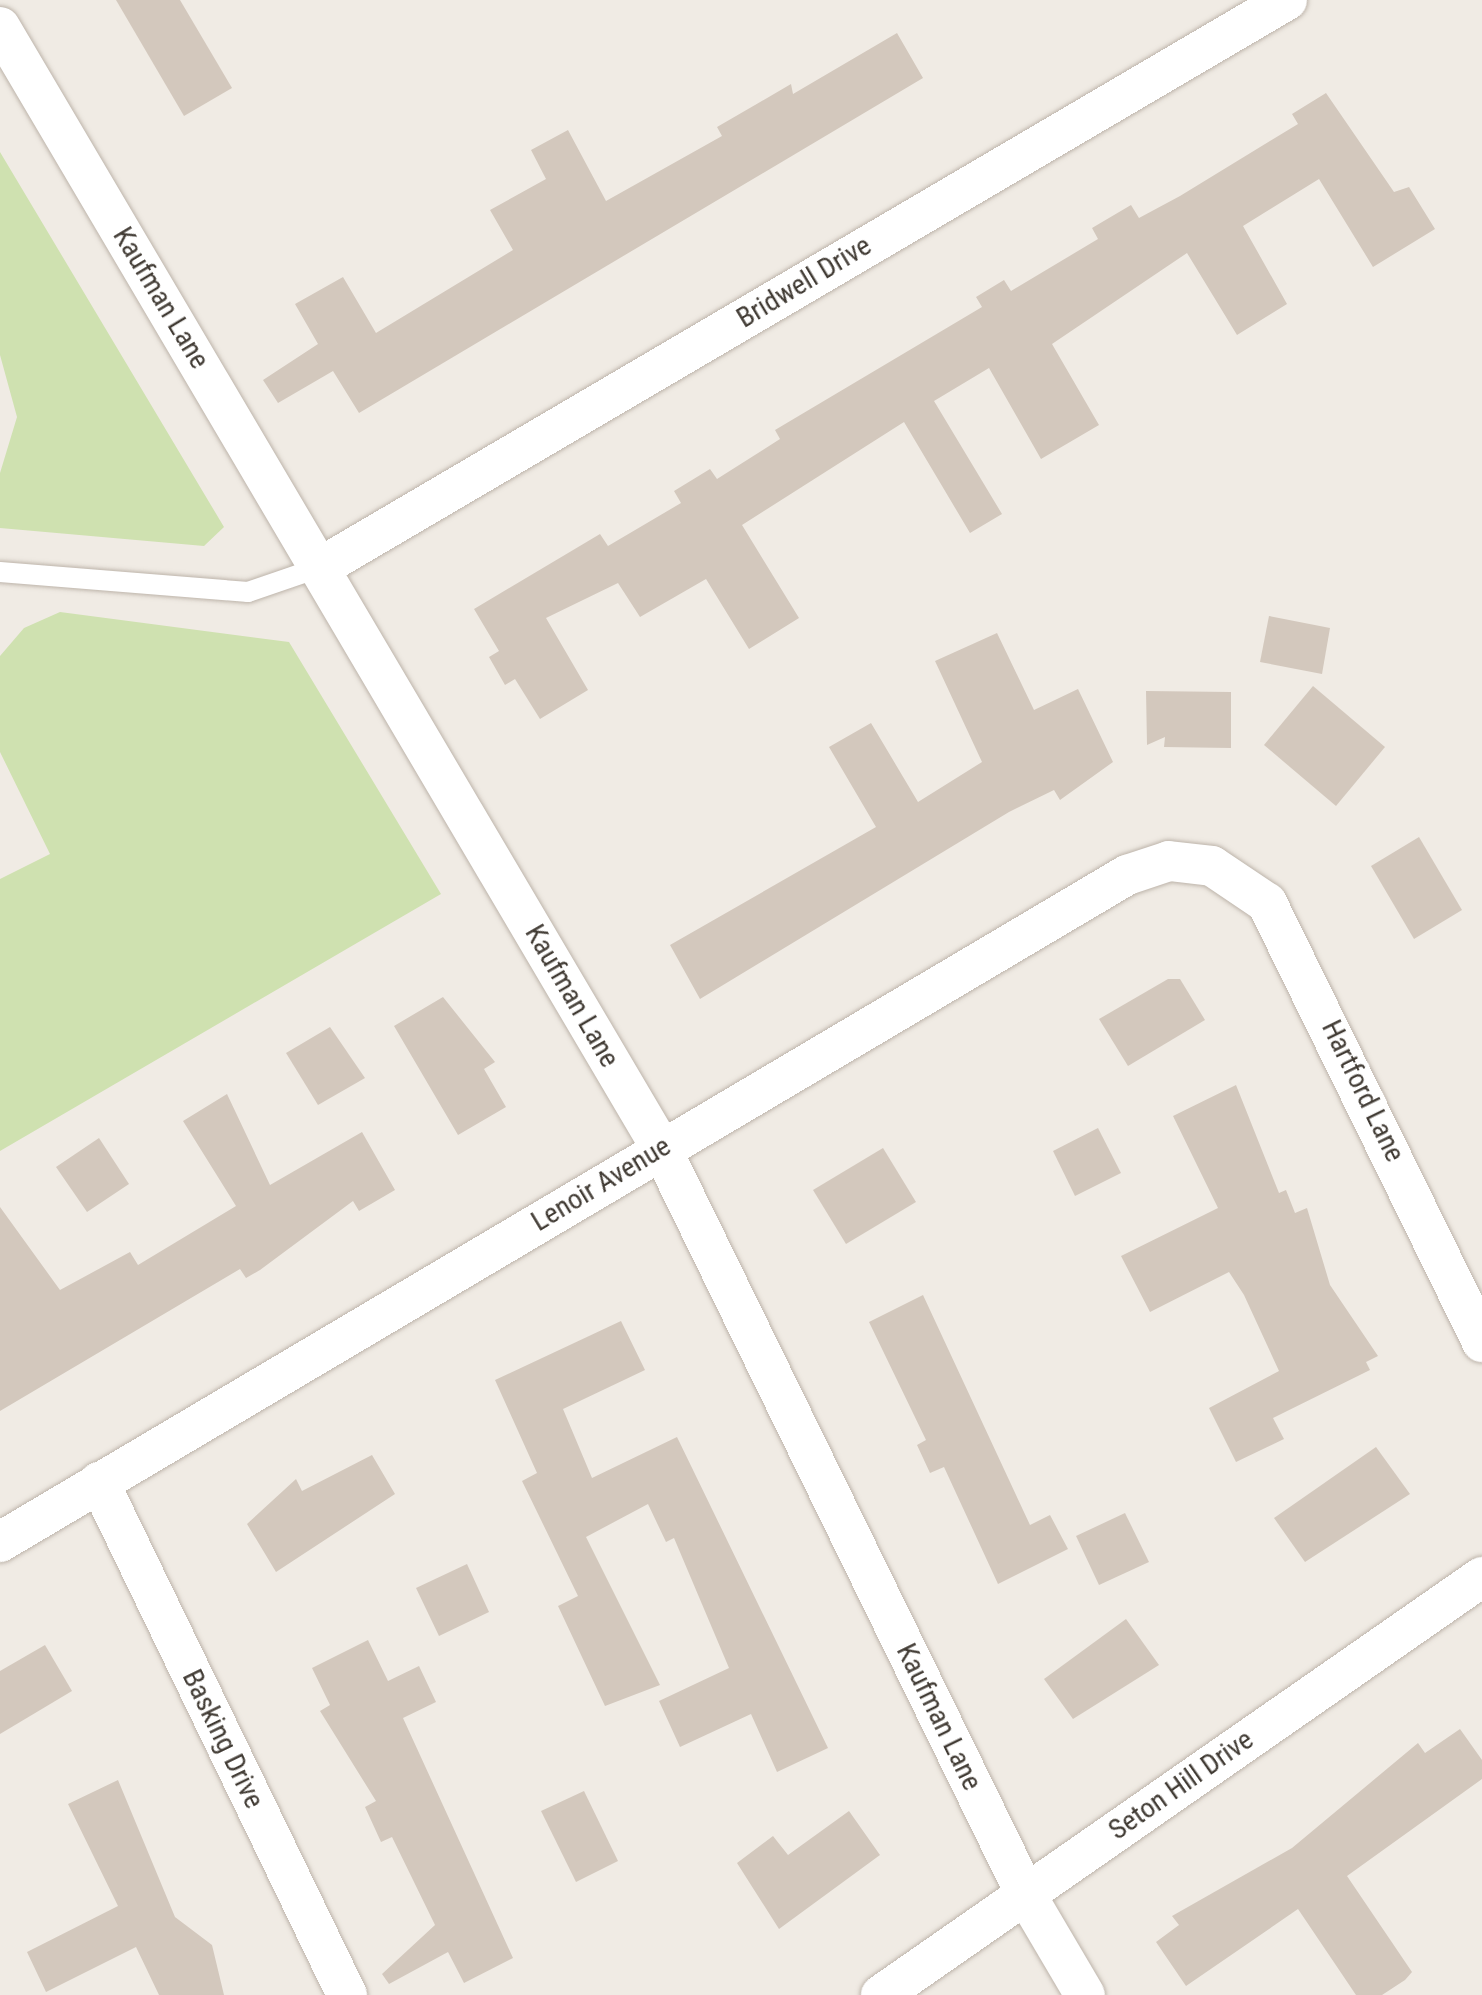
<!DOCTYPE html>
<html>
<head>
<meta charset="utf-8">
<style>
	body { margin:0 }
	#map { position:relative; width:1482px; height:1995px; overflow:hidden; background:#f0ebe4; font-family:"Roboto Condensed",sans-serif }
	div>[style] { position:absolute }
	.green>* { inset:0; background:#cfe1b0 }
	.building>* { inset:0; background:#d3c8bd }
	.roads { filter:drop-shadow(0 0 2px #bdb4aa) drop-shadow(0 0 2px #bdb4aa) }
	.lane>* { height:20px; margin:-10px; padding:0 10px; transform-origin:10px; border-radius:10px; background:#fff }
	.street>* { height:40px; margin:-20px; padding:0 20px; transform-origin:20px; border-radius:20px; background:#fff }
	span { translate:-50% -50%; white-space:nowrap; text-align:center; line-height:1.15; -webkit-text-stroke:9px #fff; paint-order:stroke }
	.street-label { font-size:28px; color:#413b34 }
</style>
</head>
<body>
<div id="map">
	<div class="green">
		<div style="clip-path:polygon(0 152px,224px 527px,204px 546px,0 528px,0 473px,17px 417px,0 355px)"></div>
		<div style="clip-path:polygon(60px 612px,289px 642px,441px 894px,0 1151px,0 879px,50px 854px,0 752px,0 656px,24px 628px)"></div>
	</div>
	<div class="building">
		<div style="clip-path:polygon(116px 0,180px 0,232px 88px,184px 116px)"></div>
		<div style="clip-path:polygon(897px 33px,923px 78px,359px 413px,333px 371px,278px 403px,263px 380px,318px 344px,295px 304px,343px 277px,376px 333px,513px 250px,490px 210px,546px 179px,531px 150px,568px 130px,606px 201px,722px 136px,717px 127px,755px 105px,791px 84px,793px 94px)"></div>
		<div style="clip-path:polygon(1326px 93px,1394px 192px,1409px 187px,1435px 229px,1373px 267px,1319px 179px,1243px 226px,1287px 304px,1237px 335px,1187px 253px,1052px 344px,1099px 425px,1041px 459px,989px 368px,934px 401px,1002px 514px,970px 533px,904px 422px,742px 525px,799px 618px,749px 649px,706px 579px,640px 617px,618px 583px,546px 618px,588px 690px,540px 719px,515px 679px,505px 685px,489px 657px,499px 651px,474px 609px,600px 534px,608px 546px,681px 503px,674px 491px,710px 469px,717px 479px,780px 439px,775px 430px,982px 307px,976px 297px,1004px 280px,1011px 291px,1098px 239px,1092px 228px,1131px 205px,1139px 218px,1180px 196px,1298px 124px,1292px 114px)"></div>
		<div style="clip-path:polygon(1269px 616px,1330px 628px,1322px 674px,1260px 662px)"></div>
		<div style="clip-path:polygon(997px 633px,1034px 710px,1078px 689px,1113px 762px,1060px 800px,1054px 790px,1009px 812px,700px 999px,670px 945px,876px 827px,829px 747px,871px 723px,918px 802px,982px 762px,935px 661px)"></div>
		<div style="clip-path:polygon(1313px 686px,1385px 747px,1336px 806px,1264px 745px)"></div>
		<div style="clip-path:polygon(1146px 691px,1231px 692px,1231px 748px,1164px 747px,1165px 737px,1147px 745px)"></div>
		<div style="clip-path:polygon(1419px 837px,1462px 910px,1414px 939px,1371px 866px)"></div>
		<div style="clip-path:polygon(1168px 979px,1180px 979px,1205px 1020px,1128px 1066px,1099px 1019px)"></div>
		<div style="clip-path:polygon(443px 997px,495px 1062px,484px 1069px,506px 1107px,458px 1135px,394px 1026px)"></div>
		<div style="clip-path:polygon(330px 1027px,365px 1078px,318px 1105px,286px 1053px)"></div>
		<div style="clip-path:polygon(1236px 1085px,1279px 1193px,1286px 1190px,1295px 1213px,1307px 1208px,1330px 1285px,1378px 1356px,1366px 1362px,1370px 1370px,1273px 1418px,1284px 1439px,1236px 1462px,1209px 1408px,1279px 1371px,1244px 1295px,1229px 1272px,1150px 1312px,1121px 1256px,1218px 1208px,1173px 1116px)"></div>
		<div style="clip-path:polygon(227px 1094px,270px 1185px,362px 1132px,395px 1190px,359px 1211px,353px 1201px,260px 1270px,246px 1278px,240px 1269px,0 1411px,0 1207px,60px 1290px,130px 1252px,138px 1265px,236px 1206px,183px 1121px)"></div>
		<div style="clip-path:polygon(1098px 1128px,1121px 1173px,1075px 1196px,1053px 1151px)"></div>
		<div style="clip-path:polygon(99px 1138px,129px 1184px,87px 1212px,56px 1167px)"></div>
		<div style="clip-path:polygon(883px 1148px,916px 1202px,846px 1244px,813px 1190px)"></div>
		<div style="clip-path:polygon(923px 1295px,1030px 1525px,1050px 1515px,1068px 1549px,998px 1584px,944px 1467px,930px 1473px,917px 1445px,926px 1440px,869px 1322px)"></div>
		<div style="clip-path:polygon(621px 1321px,645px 1370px,563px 1409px,592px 1478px,677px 1437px,828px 1748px,777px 1772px,751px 1714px,680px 1747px,659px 1701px,729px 1668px,674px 1538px,666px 1542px,648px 1504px,586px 1537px,660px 1685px,605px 1706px,558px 1606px,578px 1596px,522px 1481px,537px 1473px,495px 1380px)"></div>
		<div style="clip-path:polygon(1376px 1447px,1410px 1494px,1305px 1562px,1274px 1518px)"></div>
		<div style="clip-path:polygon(372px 1455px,395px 1494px,276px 1572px,247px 1524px,296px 1479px,302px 1491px)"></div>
		<div style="clip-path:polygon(1125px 1513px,1149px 1562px,1099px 1585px,1076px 1536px)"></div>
		<div style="clip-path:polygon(467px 1564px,489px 1612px,439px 1636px,416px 1588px)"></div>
		<div style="clip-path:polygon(1126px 1619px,1159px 1665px,1073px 1719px,1044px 1679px)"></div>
		<div style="clip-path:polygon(368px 1640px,388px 1681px,419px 1666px,436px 1702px,403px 1718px,513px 1958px,464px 1983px,448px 1952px,389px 1984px,382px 1974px,435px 1925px,392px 1837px,381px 1842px,365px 1807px,376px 1801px,320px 1711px,330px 1705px,312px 1668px)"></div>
		<div style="clip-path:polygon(45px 1645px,72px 1691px,0 1734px,0 1671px)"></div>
		<div style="clip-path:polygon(1460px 1729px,1482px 1760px,1482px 1779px,1347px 1876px,1412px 1972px,1405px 1980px,1382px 1995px,1356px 1995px,1298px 1909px,1186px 1986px,1156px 1942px,1179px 1925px,1172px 1916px,1292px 1848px,1418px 1743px,1425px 1753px)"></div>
		<div style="clip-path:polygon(118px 1780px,175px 1917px,212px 1945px,224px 1995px,159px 1995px,136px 1947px,46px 1992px,27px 1952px,118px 1906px,68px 1804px)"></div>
		<div style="clip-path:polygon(584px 1791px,618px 1861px,576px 1882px,541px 1811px)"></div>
		<div style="clip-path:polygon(849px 1811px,880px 1855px,779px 1929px,737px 1863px,773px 1836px,788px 1855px)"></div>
	</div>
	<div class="roads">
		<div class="lane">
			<div style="left:0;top:572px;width:249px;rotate:4.6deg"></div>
			<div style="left:248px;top:592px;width:77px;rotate:-18.9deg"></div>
		</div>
		<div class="street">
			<div style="left:0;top:27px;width:1301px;rotate:59.47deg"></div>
			<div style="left:661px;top:1148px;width:831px;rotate:63.96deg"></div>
			<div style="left:1026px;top:1895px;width:116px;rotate:59.5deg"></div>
			<div style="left:321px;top:567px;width:1120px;rotate:-30.41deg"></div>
			<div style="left:99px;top:1482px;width:570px;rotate:64.2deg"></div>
			<div style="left:0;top:1542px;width:1310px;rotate:-30.62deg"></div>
			<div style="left:1127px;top:875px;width:44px;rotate:-18.4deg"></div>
			<div style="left:1169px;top:861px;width:43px;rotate:6.6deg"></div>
			<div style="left:1212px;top:866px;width:66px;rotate:33.9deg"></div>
			<div style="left:1267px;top:903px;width:489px;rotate:63.9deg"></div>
			<div style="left:881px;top:1995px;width:732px;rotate:-34.82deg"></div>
		</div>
	</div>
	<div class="street-label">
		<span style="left:804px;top:282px;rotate:-31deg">Bridwell Drive</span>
		<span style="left:161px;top:298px;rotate:59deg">Kaufman Lane</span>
		<span style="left:572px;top:996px;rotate:60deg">Kaufman Lane</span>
		<span style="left:1363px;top:1091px;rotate:64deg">Hartford Lane</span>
		<span style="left:601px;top:1184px;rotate:-31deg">Lenoir Avenue</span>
		<span style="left:939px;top:1717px;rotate:64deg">Kaufman Lane</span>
		<span style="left:223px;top:1739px;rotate:64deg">Basking Drive</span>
		<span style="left:1181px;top:1785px;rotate:-35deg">Seton Hill Drive</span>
	</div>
</div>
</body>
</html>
